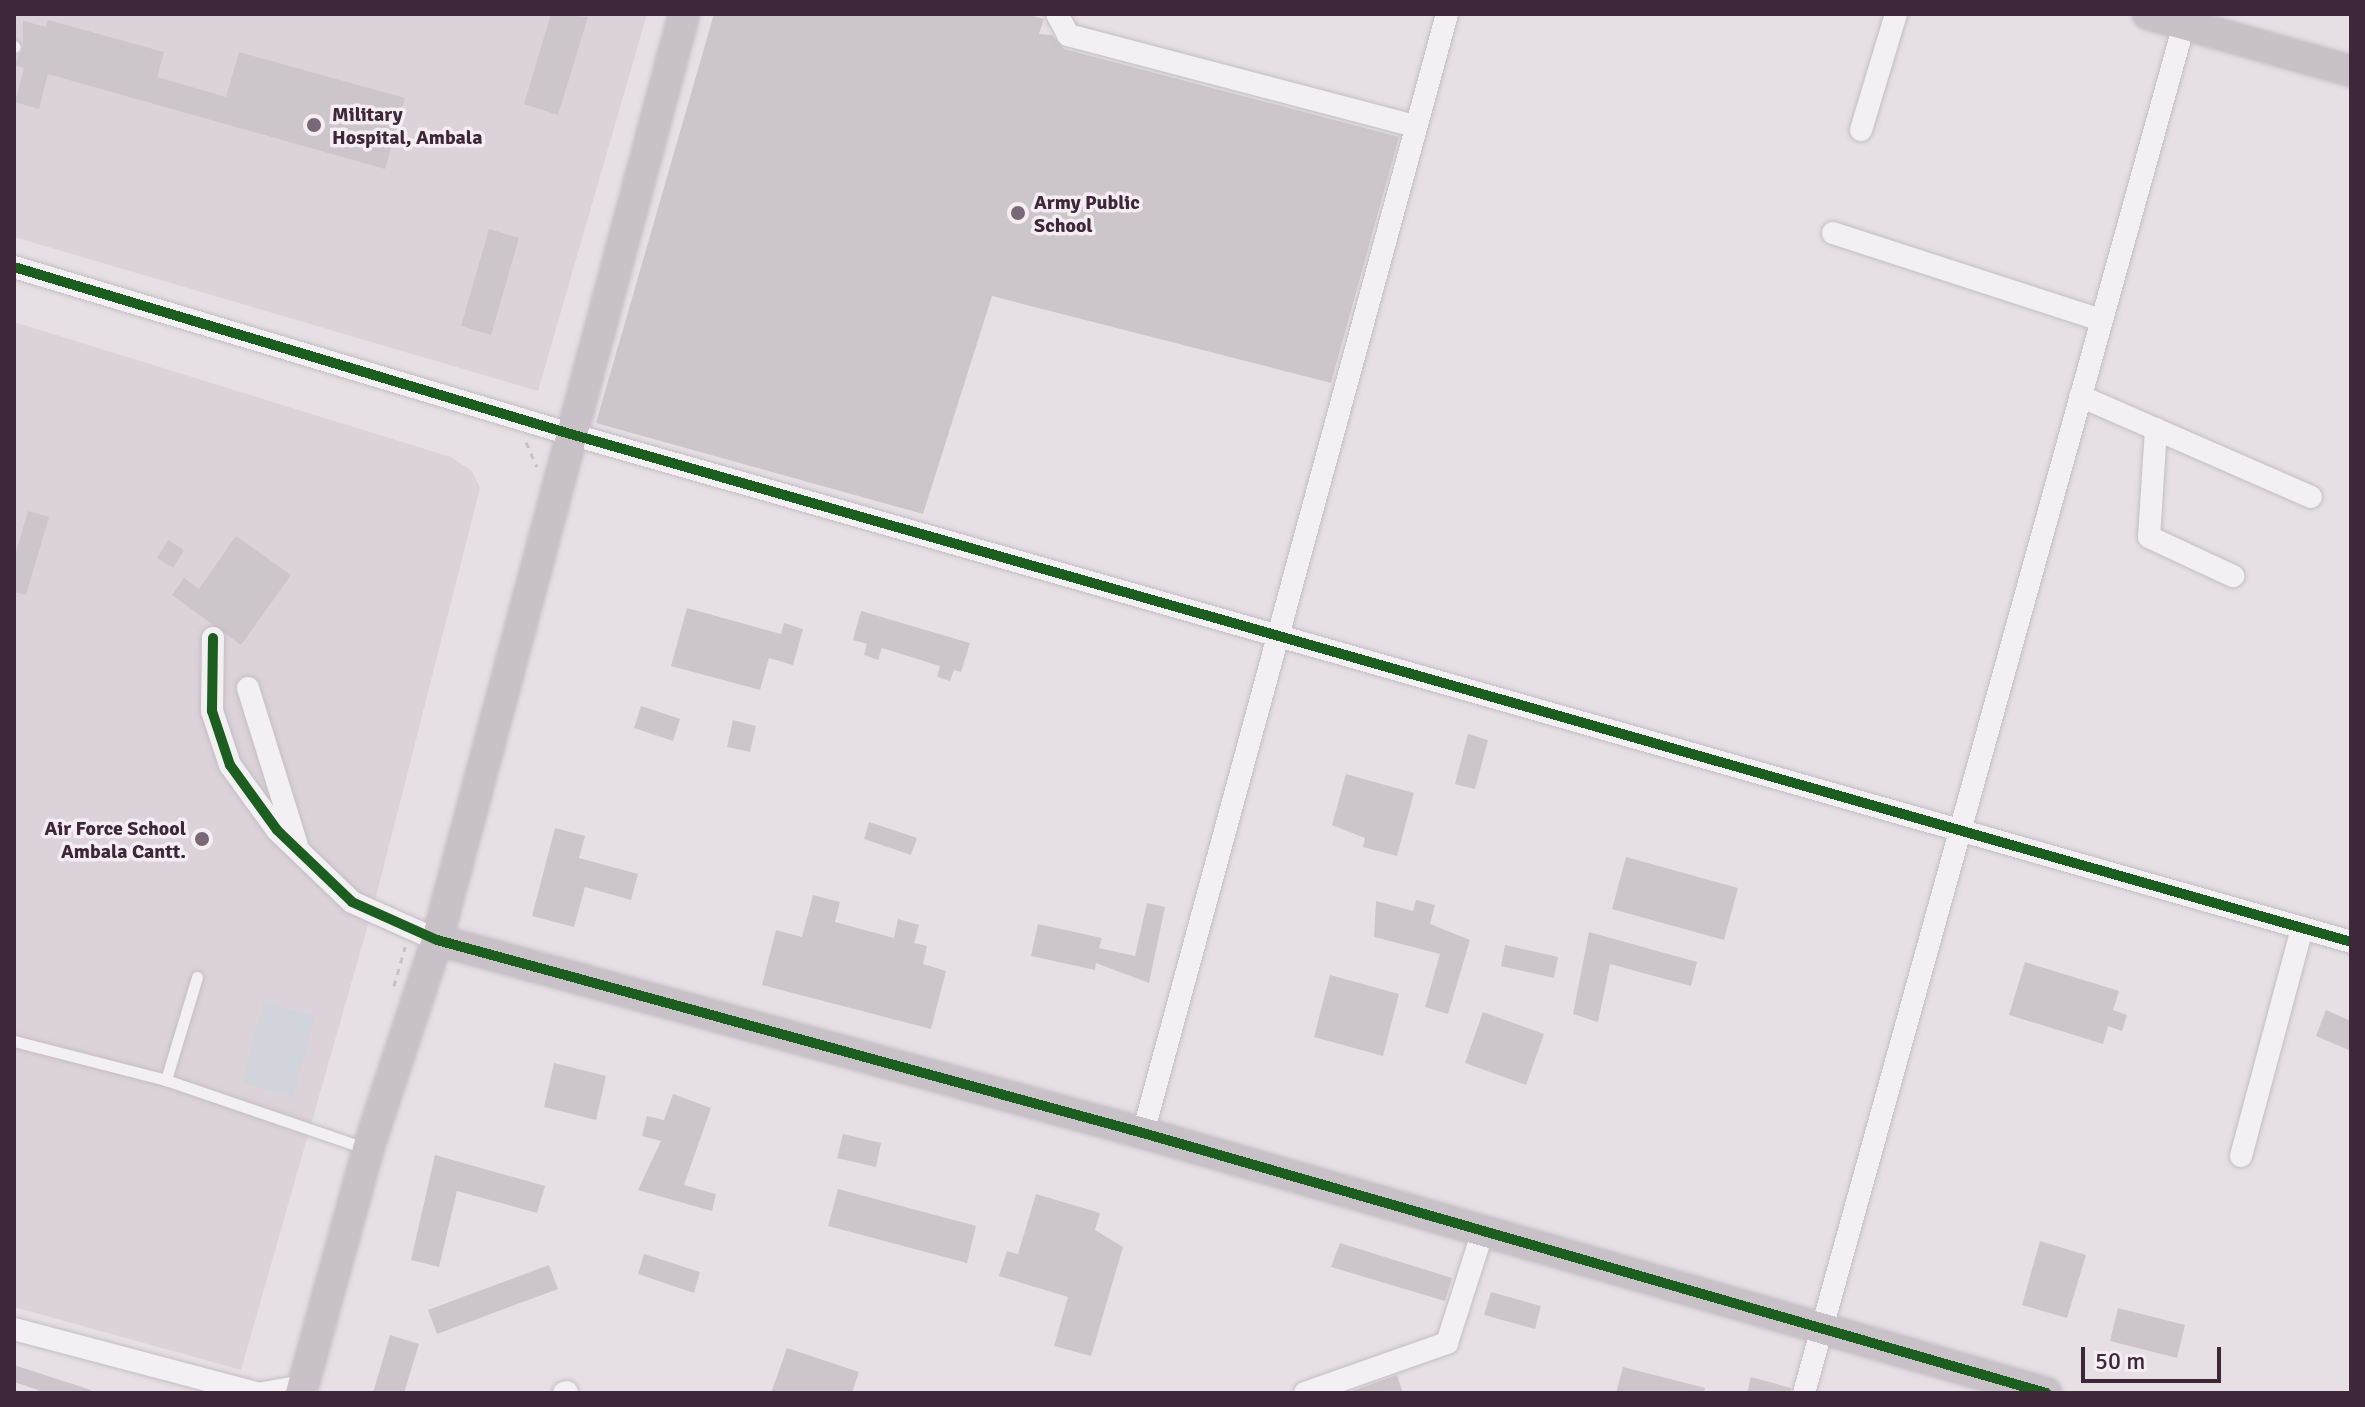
<!DOCTYPE html>
<html>
<head>
<meta charset="utf-8">
<style>
	body { margin:0 }
	#map { position:relative; width:2365px; height:1407px; overflow:hidden; background:#e6e0e5; font-family:Signika,sans-serif }
	div>[style] { position:absolute }
	.built>* { inset:0; background:#dcd2da }
	.green>* { inset:0; background:#d1d4db }
	.building>* { inset:0; background:#ccc6cb }
	.path>* { height:3px; margin-top:-1.5px; transform-origin:0; background:repeating-linear-gradient(90deg,#c6c1c6 0 6px,transparent 0 12px) }
	.roads { filter:drop-shadow(0 0 2px #c4bec3) drop-shadow(0 0 2px #c4bec3) }
	.lane>* { height:11px; margin:-5.5px; padding:0 5.5px; transform-origin:5.5px; border-radius:5.5px; background:#f2f0f2 }
	.street>* { height:22px; margin:-11px; padding:0 11px; transform-origin:11px; border-radius:11px; background:#f2f0f2 }
	.secondary>* { height:30px; margin:-15px; padding:0 15px; transform-origin:15px; border-radius:15px; background:#c8c1c7 }
	.cycleway>* { height:10px; margin:-5px; padding:0 5px; transform-origin:5px; border-radius:5px; background:#1b5e20 }
	.dots>* { width:22px; height:22px; translate:-50% -50%; box-sizing:border-box; border:4px solid #f5edf4; border-radius:50% }
	span { translate:-50% -50%; white-space:nowrap; text-align:center; line-height:1.15; -webkit-text-stroke:7px #f5edf4; paint-order:stroke }
	.poi-label { font-size:20px; color:#3e2739; font-weight:700 }
	.left { translate:0 -50%; text-align:left }
	.right { translate:-100% -50%; text-align:right }
	.frame { position:absolute; inset:0; border:16px solid #3e2739; pointer-events:none }
	.scale { position:absolute; left:2081px; top:1347px; width:140px; height:36px; box-sizing:border-box; border:4px solid #3e2739; border-top:0; padding-left:10px; font-size:24px; line-height:28px; white-space:nowrap; color:#3e2739; -webkit-text-stroke:6px #f5edf4; paint-order:stroke }
</style>
</head>
<body>
<div id="map">
	<div class="built">
		<div style="clip-path:polygon(14px 14px,647px 14px,538px 391px,14px 237px)"></div>
		<div style="clip-path:polygon(14px 322px,451px 457px,472px 471px,480px 488px,377px 893px,241px 1370px,14px 1307px)"></div>
	</div>
	<div class="green">
		<div style="clip-path:polygon(264px 1002px,315px 1016px,293px 1097px,242px 1083px)"></div>
	</div>
	<div class="building">
		<div style="clip-path:polygon(551px 14px,588px 17px,558px 115px,524px 104px)"></div>
		<div style="clip-path:polygon(714px 14px,1026px 14px,1044px 19px,1039px 34px,1052px 35px,1064px 49px,1399px 137px,1331px 383px,992px 296px,923px 514px,596px 423px)"></div>
		<div style="clip-path:polygon(48px 20px,164px 52px,157px 77px,226px 97px,239px 52px,405px 98px,385px 169px,48px 74px,39px 109px,15px 102px,24px 68px,14px 65px,23px 48px,23px 21px,46px 27px)"></div>
		<div style="clip-path:polygon(489px 229px,519px 238px,491px 335px,461px 326px)"></div>
		<div style="clip-path:polygon(28px 511px,49px 517px,26px 595px,14px 592px,14px 559px)"></div>
		<div style="clip-path:polygon(236px 536px,291px 575px,241px 645px,172px 595px,184px 578px,199px 589px)"></div>
		<div style="clip-path:polygon(168px 540px,184px 550px,173px 568px,157px 558px)"></div>
		<div style="clip-path:polygon(687px 608px,781px 634px,784px 623px,803px 629px,793px 665px,769px 658px,760px 690px,671px 666px)"></div>
		<div style="clip-path:polygon(861px 611px,970px 643px,961px 672px,954px 670px,950px 681px,937px 677px,940px 666px,882px 648px,878px 660px,864px 655px,867px 644px,853px 640px)"></div>
		<div style="clip-path:polygon(641px 706px,680px 719px,673px 741px,634px 728px)"></div>
		<div style="clip-path:polygon(733px 720px,756px 726px,750px 752px,727px 747px)"></div>
		<div style="clip-path:polygon(1468px 734px,1488px 740px,1475px 789px,1455px 784px)"></div>
		<div style="clip-path:polygon(1346px 774px,1414px 793px,1397px 856px,1363px 847px,1365px 838px,1332px 825px)"></div>
		<div style="clip-path:polygon(869px 822px,917px 838px,911px 855px,864px 839px)"></div>
		<div style="clip-path:polygon(555px 828px,585px 836px,579px 858px,638px 874px,631px 900px,585px 887px,574px 927px,532px 916px)"></div>
		<div style="clip-path:polygon(1626px 857px,1738px 888px,1724px 940px,1612px 909px)"></div>
		<div style="clip-path:polygon(813px 895px,840px 902px,835px 922px,894px 938px,898px 919px,919px 925px,914px 943px,927px 946px,923px 964px,946px 971px,931px 1029px,762px 985px,776px 930px,802px 937px)"></div>
		<div style="clip-path:polygon(1416px 900px,1435px 905px,1430px 924px,1470px 940px,1448px 1014px,1425px 1007px,1440px 954px,1374px 937px,1376px 901px,1413px 911px)"></div>
		<div style="clip-path:polygon(1147px 903px,1165px 907px,1149px 983px,1096px 963px,1095px 970px,1031px 956px,1038px 924px,1102px 938px,1099px 948px,1135px 956px)"></div>
		<div style="clip-path:polygon(1589px 932px,1697px 962px,1691px 986px,1610px 964px,1598px 1022px,1573px 1014px)"></div>
		<div style="clip-path:polygon(1505px 945px,1558px 957px,1554px 978px,1501px 966px)"></div>
		<div style="clip-path:polygon(2025px 962px,2119px 991px,2113px 1010px,2127px 1015px,2122px 1031px,2108px 1026px,2103px 1044px,2009px 1015px)"></div>
		<div style="clip-path:polygon(1330px 975px,1399px 994px,1383px 1056px,1314px 1037px)"></div>
		<div style="clip-path:polygon(2326px 1010px,2351px 1021px,2351px 1051px,2316px 1036px)"></div>
		<div style="clip-path:polygon(1483px 1012px,1544px 1034px,1526px 1085px,1465px 1063px)"></div>
		<div style="clip-path:polygon(554px 1063px,606px 1076px,596px 1120px,544px 1107px)"></div>
		<div style="clip-path:polygon(673px 1094px,711px 1108px,684px 1185px,716px 1194px,712px 1211px,638px 1190px,661px 1141px,642px 1136px,647px 1116px,664px 1120px)"></div>
		<div style="clip-path:polygon(843px 1134px,881px 1143px,876px 1167px,837px 1158px)"></div>
		<div style="clip-path:polygon(435px 1155px,545px 1186px,537px 1213px,457px 1191px,439px 1267px,411px 1260px)"></div>
		<div style="clip-path:polygon(838px 1189px,976px 1226px,967px 1263px,828px 1226px)"></div>
		<div style="clip-path:polygon(1036px 1194px,1100px 1213px,1095px 1230px,1123px 1247px,1091px 1356px,1054px 1346px,1068px 1297px,999px 1276px,1007px 1251px,1018px 1254px)"></div>
		<div style="clip-path:polygon(2040px 1241px,2086px 1255px,2067px 1318px,2022px 1305px)"></div>
		<div style="clip-path:polygon(1340px 1243px,1452px 1278px,1445px 1301px,1331px 1267px)"></div>
		<div style="clip-path:polygon(644px 1254px,700px 1272px,694px 1293px,638px 1274px)"></div>
		<div style="clip-path:polygon(549px 1265px,558px 1289px,437px 1334px,428px 1310px)"></div>
		<div style="clip-path:polygon(1491px 1292px,1541px 1306px,1535px 1329px,1484px 1315px)"></div>
		<div style="clip-path:polygon(2118px 1308px,2185px 1325px,2177px 1358px,2110px 1341px)"></div>
		<div style="clip-path:polygon(390px 1335px,419px 1344px,404px 1393px,373px 1393px)"></div>
		<div style="clip-path:polygon(787px 1348px,859px 1372px,852px 1393px,771px 1393px)"></div>
		<div style="clip-path:polygon(14px 1365px,91px 1390px,90px 1393px,47px 1393px,14px 1382px)"></div>
		<div style="clip-path:polygon(1623px 1367px,1705px 1388px,1704px 1393px,1616px 1393px)"></div>
		<div style="clip-path:polygon(1397px 1375px,1403px 1393px,1347px 1393px)"></div>
		<div style="clip-path:polygon(1751px 1377px,1791px 1388px,1790px 1393px,1747px 1393px)"></div>
	</div>
	<div class="path">
		<div style="left:526px;top:442px;width:27px;rotate:66deg"></div>
		<div style="left:394px;top:986px;width:41px;rotate:-74.2deg"></div>
	</div>
	<div class="roads">
		<div class="lane">
			<div style="left:14px;top:46px;width:1px;rotate:45deg"></div>
			<div style="left:197px;top:977px;width:108px;rotate:106.8deg"></div>
			<div style="left:166px;top:1080px;width:213px;rotate:18.9deg"></div>
			<div style="left:14px;top:1041px;width:157px;rotate:14.4deg"></div>
		</div>
		<div class="street">
			<div style="left:1057px;top:14px;width:24px;rotate:62deg"></div>
			<div style="left:1068px;top:35px;width:358px;rotate:14.7deg"></div>
			<div style="left:1861px;top:130px;width:121px;rotate:-73.2deg"></div>
			<div style="left:1833px;top:233px;width:282px;rotate:18deg"></div>
			<div style="left:14px;top:267px;width:577px;rotate:16.71deg"></div>
			<div style="left:567px;top:433px;width:1855px;rotate:15.92deg"></div>
			<div style="left:2080px;top:396px;width:252px;rotate:23.6deg"></div>
			<div style="left:2156px;top:429px;width:108px;rotate:93.7deg"></div>
			<div style="left:2149px;top:537px;width:93px;rotate:24.9deg"></div>
			<div style="left:213px;top:638px;width:73px;rotate:90.8deg"></div>
			<div style="left:212px;top:711px;width:57px;rotate:71.6deg"></div>
			<div style="left:230px;top:765px;width:80px;rotate:54.1deg"></div>
			<div style="left:277px;top:830px;width:104px;rotate:43.8deg"></div>
			<div style="left:352px;top:902px;width:93px;rotate:24.1deg"></div>
			<div style="left:248px;top:688px;width:164px;rotate:72.7deg"></div>
			<div style="left:1143px;top:1133px;width:1160px;rotate:-74.8deg"></div>
			<div style="left:2241px;top:1156px;width:236px;rotate:-75deg"></div>
			<div style="left:14px;top:1329px;width:251px;rotate:14.8deg"></div>
			<div style="left:263px;top:1393px;width:41px;rotate:-9.9deg"></div>
			<div style="left:564px;top:1393px;width:3px;rotate:-18deg"></div>
			<div style="left:1305px;top:1393px;width:151px;rotate:-19.4deg"></div>
			<div style="left:1447px;top:1343px;width:118px;rotate:-72.2deg"></div>
			<div style="left:1804px;top:1393px;width:1431px;rotate:-74.48deg"></div>
		</div>
		<div class="secondary">
			<div style="left:2148px;top:14px;width:211px;rotate:15.7deg"></div>
			<div style="left:437px;top:940px;width:732px;rotate:15.29deg"></div>
			<div style="left:1143px;top:1133px;width:940px;rotate:16.06deg"></div>
			<div style="left:301px;top:1393px;width:253px;rotate:-74.6deg"></div>
			<div style="left:368px;top:1149px;width:220px;rotate:-71.7deg"></div>
			<div style="left:437px;top:940px;width:958px;rotate:-75.06deg"></div>
		</div>
	</div>
	<div class="cycleway">
		<div style="left:14px;top:267px;width:577px;rotate:16.71deg"></div>
		<div style="left:567px;top:433px;width:1855px;rotate:15.92deg"></div>
		<div style="left:213px;top:638px;width:73px;rotate:90.8deg"></div>
		<div style="left:212px;top:711px;width:57px;rotate:71.6deg"></div>
		<div style="left:230px;top:765px;width:80px;rotate:54.1deg"></div>
		<div style="left:277px;top:830px;width:104px;rotate:43.8deg"></div>
		<div style="left:352px;top:902px;width:93px;rotate:24.1deg"></div>
		<div style="left:437px;top:940px;width:732px;rotate:15.29deg"></div>
		<div style="left:1143px;top:1133px;width:940px;rotate:16.06deg"></div>
	</div>
	<div class="dots">
		<div style="left:314px;top:125px;background:#796875"></div>
		<div style="left:1018px;top:213px;background:#796875"></div>
		<div style="left:202px;top:839px;background:#796875"></div>
	</div>
	<div class="poi-label">
		<span class="left" style="left:332px;top:126px">Military<br>Hospital, Ambala</span>
		<span class="left" style="left:1034px;top:214px">Army Public<br>School</span>
		<span class="right" style="left:186px;top:840px">Air Force School<br>Ambala Cantt.</span>
	</div>
	<div class="frame"></div>
	<div class="scale">50 m</div>
</div>
</body>
</html>
